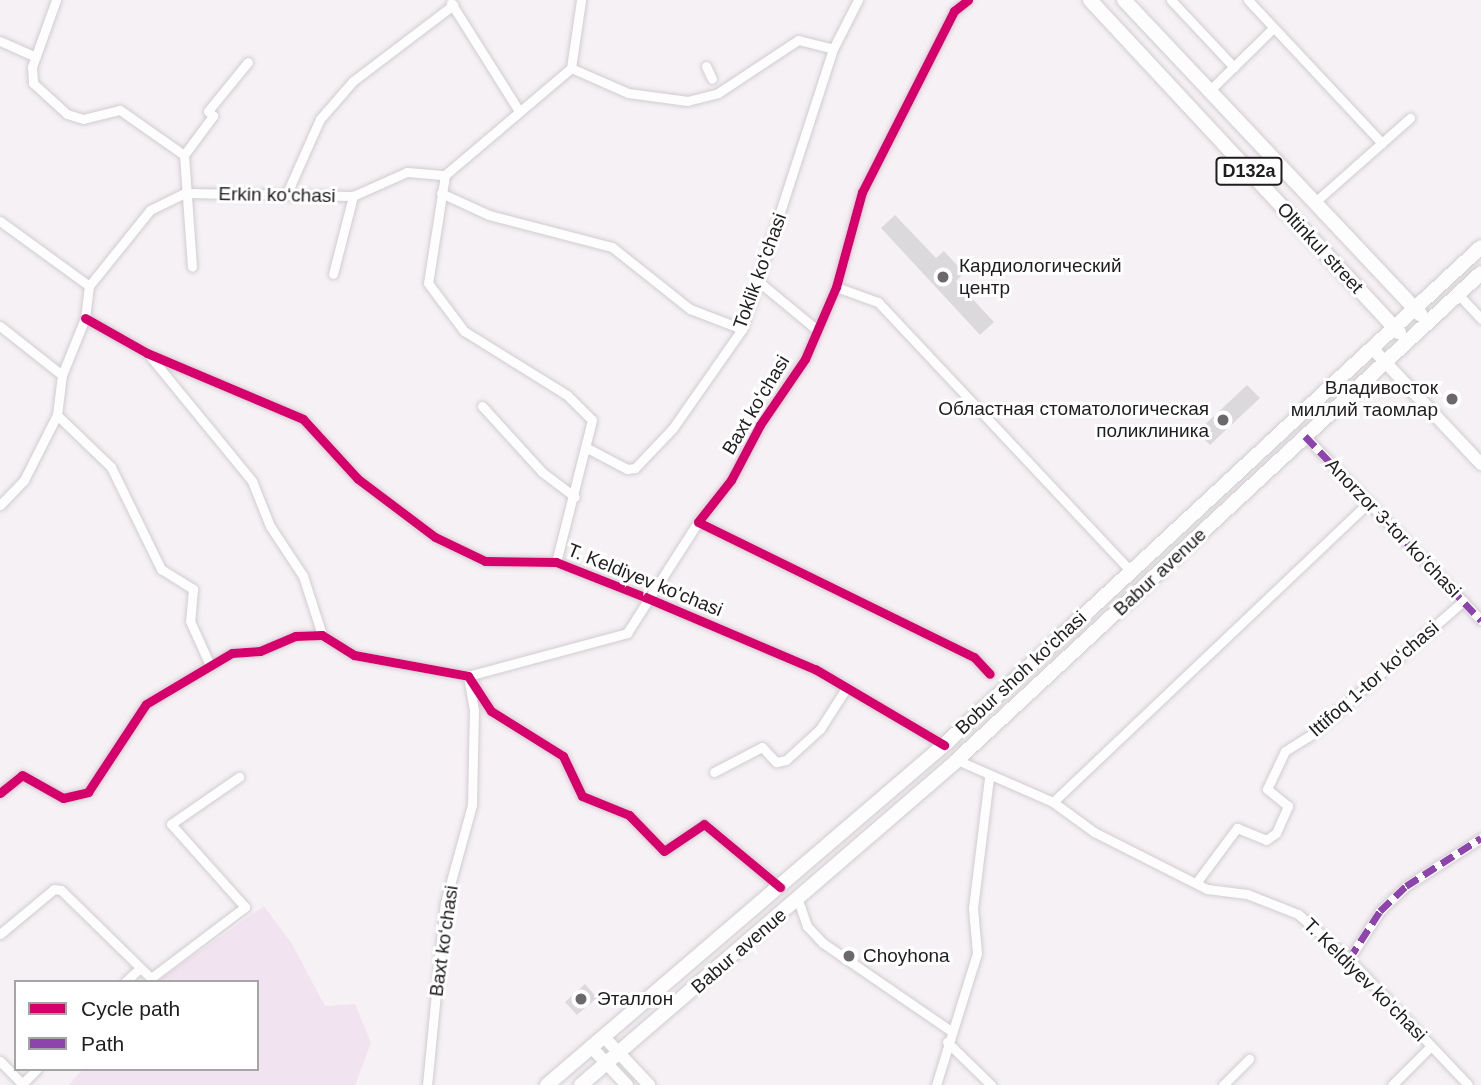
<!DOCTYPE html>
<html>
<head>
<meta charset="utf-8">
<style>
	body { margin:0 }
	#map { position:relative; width:1481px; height:1085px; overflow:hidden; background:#f6f1f5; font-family:Helvetica,sans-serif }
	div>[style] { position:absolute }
	.green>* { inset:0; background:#f2e3f0 }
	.building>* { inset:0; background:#dcd9dc }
	.roads { filter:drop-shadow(0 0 2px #d0cdcf) drop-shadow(0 0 2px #d0cdcf) }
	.street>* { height:9px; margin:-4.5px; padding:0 4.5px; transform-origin:4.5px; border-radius:4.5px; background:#fefdfe }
	.secondary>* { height:12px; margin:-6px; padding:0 6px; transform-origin:6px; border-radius:6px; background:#fefdfe }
	.primary>* { height:14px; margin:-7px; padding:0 7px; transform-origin:7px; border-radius:7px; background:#fefdfe }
	.quiet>* { height:7px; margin-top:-3.5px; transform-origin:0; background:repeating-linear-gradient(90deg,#8e44ad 0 14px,transparent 0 21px) }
	.cycleway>* { height:9px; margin:-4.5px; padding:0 4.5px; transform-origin:4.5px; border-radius:4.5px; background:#d6006c }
	.dots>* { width:19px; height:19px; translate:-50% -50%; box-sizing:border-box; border:4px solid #fff; border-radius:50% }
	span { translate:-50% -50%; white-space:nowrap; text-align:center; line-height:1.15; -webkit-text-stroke:6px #fff; paint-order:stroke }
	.shield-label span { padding:2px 5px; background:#fff; border:2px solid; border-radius:5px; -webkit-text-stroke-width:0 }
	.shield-label { font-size:18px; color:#201d1f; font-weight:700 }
	.street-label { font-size:19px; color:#201d1f }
	.poi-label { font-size:19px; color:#201d1f }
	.left { translate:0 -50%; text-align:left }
	.right { translate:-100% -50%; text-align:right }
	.legend { position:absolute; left:14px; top:980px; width:245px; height:91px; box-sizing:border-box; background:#fff; border:2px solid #a6a5a5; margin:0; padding:9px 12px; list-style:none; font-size:21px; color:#201d1f }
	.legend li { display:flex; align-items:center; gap:14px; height:35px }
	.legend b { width:35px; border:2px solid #a6a5a5 }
</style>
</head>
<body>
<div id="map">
	<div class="green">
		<div style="clip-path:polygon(264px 906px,292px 944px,325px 1006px,355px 1004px,371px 1043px,355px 1085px,69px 1085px,83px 1069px,257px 1069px,257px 982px,156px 982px)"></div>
	</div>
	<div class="building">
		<div style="clip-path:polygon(895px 215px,936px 258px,944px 251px,964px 273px,956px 281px,994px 322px,980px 335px,881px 228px)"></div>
		<div style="clip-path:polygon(1247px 385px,1260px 398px,1210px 445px,1197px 432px)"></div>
		<div style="clip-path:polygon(585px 984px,597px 998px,577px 1015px,565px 1002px)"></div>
	</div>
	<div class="roads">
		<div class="street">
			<div style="left:56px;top:0;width:71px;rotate:109.7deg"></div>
			<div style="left:32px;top:67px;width:16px;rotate:86deg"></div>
			<div style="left:33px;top:83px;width:46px;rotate:42.4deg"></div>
			<div style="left:67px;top:114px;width:17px;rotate:17deg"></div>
			<div style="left:83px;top:119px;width:38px;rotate:-14deg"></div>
			<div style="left:120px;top:110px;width:78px;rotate:35.1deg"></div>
			<div style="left:184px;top:155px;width:112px;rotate:85.9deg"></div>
			<div style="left:968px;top:0;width:18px;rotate:142deg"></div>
			<div style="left:954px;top:11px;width:203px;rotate:116.9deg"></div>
			<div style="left:862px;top:192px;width:98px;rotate:105.3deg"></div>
			<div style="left:836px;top:287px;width:78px;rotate:113.3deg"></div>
			<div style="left:805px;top:359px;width:80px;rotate:124.3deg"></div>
			<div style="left:760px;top:425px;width:62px;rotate:117.8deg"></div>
			<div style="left:731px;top:480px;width:53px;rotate:128.2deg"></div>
			<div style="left:698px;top:522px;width:307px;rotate:26.1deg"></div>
			<div style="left:974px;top:657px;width:23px;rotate:47deg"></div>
			<div style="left:1171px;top:0;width:92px;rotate:46.8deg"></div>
			<div style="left:1248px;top:0;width:196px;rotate:46.9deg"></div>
			<div style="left:451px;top:3px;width:124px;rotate:57.8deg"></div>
			<div style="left:0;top:41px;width:39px;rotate:24deg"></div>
			<div style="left:706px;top:66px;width:14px;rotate:65deg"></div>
			<div style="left:571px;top:68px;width:62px;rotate:23.7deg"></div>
			<div style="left:628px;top:93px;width:60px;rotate:7.7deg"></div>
			<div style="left:687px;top:101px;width:32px;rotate:-14deg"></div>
			<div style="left:718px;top:93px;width:96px;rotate:-33.5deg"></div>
			<div style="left:798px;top:40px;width:36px;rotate:14deg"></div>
			<div style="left:1209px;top:91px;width:90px;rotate:-44.5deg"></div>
			<div style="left:184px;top:155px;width:49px;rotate:-53.4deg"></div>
			<div style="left:213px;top:116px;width:7px;rotate:-135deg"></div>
			<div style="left:208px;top:111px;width:63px;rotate:-50.8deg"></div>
			<div style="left:445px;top:175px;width:109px;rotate:98.9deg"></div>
			<div style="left:428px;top:283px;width:60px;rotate:53.1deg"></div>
			<div style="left:464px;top:331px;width:121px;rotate:31.9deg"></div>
			<div style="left:567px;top:395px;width:35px;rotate:45deg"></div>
			<div style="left:592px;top:420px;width:146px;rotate:104.2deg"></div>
			<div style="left:287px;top:193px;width:81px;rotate:-66deg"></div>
			<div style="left:320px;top:119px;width:50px;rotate:-49deg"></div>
			<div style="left:353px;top:81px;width:126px;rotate:-37.2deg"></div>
			<div style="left:441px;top:193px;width:53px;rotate:24.6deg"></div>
			<div style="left:489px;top:215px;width:127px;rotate:14.6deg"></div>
			<div style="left:612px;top:247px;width:100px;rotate:38.5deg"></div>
			<div style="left:690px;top:309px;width:56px;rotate:21deg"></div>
			<div style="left:1315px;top:202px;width:127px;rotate:-41.5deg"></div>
			<div style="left:0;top:221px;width:110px;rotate:36.1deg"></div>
			<div style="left:333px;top:274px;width:81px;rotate:-75.6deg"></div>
			<div style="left:759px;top:282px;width:75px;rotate:39.6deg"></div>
			<div style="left:836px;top:287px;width:45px;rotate:19.7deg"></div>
			<div style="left:878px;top:302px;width:369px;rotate:46.8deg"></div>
			<div style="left:1458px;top:294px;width:34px;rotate:47deg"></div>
			<div style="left:85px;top:318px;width:71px;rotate:29.4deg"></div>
			<div style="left:147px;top:353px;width:169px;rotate:22.9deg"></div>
			<div style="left:303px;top:419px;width:81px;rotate:47.5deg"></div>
			<div style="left:358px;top:479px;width:96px;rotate:37deg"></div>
			<div style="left:435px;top:537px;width:55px;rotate:25.6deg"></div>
			<div style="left:485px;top:561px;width:71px;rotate:0.8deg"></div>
			<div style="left:556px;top:562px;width:96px;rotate:21.5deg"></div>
			<div style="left:645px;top:597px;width:185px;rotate:23deg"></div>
			<div style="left:815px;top:669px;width:150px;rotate:30.5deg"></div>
			<div style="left:0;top:326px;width:79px;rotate:38.3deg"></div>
			<div style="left:149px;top:355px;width:163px;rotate:50.7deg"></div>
			<div style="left:252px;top:481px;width:48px;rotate:68.2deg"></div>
			<div style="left:270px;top:526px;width:60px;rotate:56.6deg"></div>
			<div style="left:303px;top:576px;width:62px;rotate:72.1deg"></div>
			<div style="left:482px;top:406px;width:89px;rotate:47.7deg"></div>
			<div style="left:542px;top:472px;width:41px;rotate:37.1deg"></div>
			<div style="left:57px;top:415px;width:75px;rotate:43.9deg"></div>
			<div style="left:111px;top:467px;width:114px;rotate:63.9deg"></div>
			<div style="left:161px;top:569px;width:38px;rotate:32deg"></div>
			<div style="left:193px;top:589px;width:32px;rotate:95deg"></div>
			<div style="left:190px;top:621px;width:46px;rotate:65.7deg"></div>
			<div style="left:1305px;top:436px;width:255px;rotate:46.3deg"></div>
			<div style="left:589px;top:449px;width:43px;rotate:27.8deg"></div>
			<div style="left:627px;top:469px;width:8px;rotate:-7deg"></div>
			<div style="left:635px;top:468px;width:55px;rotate:-46.5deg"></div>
			<div style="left:673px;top:428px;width:121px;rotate:-55.1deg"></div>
			<div style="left:742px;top:329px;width:294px;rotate:-72deg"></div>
			<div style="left:833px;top:49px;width:55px;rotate:-63deg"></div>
			<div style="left:0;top:505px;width:35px;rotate:-46deg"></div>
			<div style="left:24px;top:480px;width:73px;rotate:-63.1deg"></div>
			<div style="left:57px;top:415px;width:40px;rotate:-82.9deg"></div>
			<div style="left:62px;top:375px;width:61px;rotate:-68deg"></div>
			<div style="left:85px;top:318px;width:32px;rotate:-83deg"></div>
			<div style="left:89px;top:286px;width:97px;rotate:-51.2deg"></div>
			<div style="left:150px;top:210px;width:39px;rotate:-26deg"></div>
			<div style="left:185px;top:193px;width:168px;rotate:1deg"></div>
			<div style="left:353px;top:196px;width:59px;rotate:-24deg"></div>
			<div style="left:407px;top:172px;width:38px;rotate:5deg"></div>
			<div style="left:445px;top:175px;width:165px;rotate:-40.3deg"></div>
			<div style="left:571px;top:68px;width:69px;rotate:-81.6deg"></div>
			<div style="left:957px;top:760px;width:105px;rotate:23.6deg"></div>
			<div style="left:1053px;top:802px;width:51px;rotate:36.2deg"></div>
			<div style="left:1094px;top:832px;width:127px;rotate:26.8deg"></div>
			<div style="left:1207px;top:889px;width:40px;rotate:7.1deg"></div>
			<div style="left:1247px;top:894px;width:55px;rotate:21.4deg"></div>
			<div style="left:1298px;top:914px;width:68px;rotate:41.4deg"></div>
			<div style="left:1349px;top:959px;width:173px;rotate:46.6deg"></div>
			<div style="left:714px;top:772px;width:54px;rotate:-27.5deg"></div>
			<div style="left:762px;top:747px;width:21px;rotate:47deg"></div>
			<div style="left:776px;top:762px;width:10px;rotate:-11deg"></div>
			<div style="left:786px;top:760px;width:46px;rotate:-42.4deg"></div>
			<div style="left:820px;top:729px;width:46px;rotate:-57.3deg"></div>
			<div style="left:0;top:793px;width:28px;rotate:-39deg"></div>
			<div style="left:22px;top:775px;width:47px;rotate:29.3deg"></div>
			<div style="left:63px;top:798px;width:26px;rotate:-13deg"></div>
			<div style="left:88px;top:792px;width:105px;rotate:-56.6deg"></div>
			<div style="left:146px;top:704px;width:100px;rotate:-30.7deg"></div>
			<div style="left:232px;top:653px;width:28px;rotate:-4deg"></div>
			<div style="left:260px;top:651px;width:38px;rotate:-23deg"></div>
			<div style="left:295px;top:636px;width:27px;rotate:-2deg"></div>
			<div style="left:322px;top:635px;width:38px;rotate:32deg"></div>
			<div style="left:354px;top:655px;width:116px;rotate:10.4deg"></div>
			<div style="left:468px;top:676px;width:42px;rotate:56.7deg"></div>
			<div style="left:491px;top:711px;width:85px;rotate:32deg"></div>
			<div style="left:563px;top:756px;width:44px;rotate:64.6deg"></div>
			<div style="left:582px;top:796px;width:51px;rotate:22deg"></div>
			<div style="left:629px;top:815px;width:50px;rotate:45.8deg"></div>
			<div style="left:664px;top:851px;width:48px;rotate:-34deg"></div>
			<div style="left:704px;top:824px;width:99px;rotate:39.7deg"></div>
			<div style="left:1053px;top:802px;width:436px;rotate:-43.5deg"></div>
			<div style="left:1196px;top:883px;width:69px;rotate:-53.3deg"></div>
			<div style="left:1237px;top:828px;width:31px;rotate:22deg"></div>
			<div style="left:1266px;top:840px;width:12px;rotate:-35deg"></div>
			<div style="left:1276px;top:833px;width:30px;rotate:-66deg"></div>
			<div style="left:1288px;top:806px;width:27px;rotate:-141deg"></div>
			<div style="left:1267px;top:789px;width:42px;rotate:-64.7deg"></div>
			<div style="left:1285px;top:751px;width:31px;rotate:-32deg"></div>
			<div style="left:1311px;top:735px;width:203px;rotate:-41.4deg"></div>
			<div style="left:798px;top:900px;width:28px;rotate:71deg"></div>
			<div style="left:807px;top:926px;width:23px;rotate:47deg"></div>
			<div style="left:823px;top:943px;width:155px;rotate:34.5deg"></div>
			<div style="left:0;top:934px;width:70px;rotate:-39.8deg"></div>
			<div style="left:54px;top:889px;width:7px;rotate:8deg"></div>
			<div style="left:61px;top:890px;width:126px;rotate:44.4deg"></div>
			<div style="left:151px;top:978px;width:118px;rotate:-37.1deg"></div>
			<div style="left:245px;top:907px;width:111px;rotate:-131.7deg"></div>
			<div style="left:171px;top:824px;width:83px;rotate:-34.7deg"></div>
			<div style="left:1349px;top:959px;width:57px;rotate:-57.1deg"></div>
			<div style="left:1380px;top:911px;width:36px;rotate:-44deg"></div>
			<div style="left:1406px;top:886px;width:89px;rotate:-32.6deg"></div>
			<div style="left:125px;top:982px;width:18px;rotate:-43deg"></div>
			<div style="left:947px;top:1042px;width:62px;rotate:44.3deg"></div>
			<div style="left:0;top:1061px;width:33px;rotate:46deg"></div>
			<div style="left:22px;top:1084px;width:21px;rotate:-45deg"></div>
			<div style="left:427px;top:1085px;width:183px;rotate:-84.4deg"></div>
			<div style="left:445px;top:903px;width:102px;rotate:-74.6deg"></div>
			<div style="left:472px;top:805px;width:95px;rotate:-88.8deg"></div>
			<div style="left:474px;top:710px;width:35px;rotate:-100deg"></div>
			<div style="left:468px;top:676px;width:165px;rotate:-15.1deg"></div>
			<div style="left:627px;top:633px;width:132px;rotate:-57.4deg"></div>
			<div style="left:936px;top:1085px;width:138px;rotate:-72.7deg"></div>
			<div style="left:977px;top:953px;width:45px;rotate:-95.1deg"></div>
			<div style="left:973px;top:908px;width:132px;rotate:-83deg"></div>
			<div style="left:1223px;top:1085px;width:37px;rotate:-45deg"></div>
			<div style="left:1392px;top:1085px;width:55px;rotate:-45deg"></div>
		</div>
		<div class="secondary">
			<div style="left:1372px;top:348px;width:159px;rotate:46.8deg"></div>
			<div style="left:604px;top:1037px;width:66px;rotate:46.8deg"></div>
			<div style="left:592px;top:1048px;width:51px;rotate:46.6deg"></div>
		</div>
		<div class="primary">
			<div style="left:1090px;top:0;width:454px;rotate:47.1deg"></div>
			<div style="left:1124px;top:0;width:432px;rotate:46.7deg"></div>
			<div style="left:547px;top:1085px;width:523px;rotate:-40.58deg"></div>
			<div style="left:944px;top:745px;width:732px;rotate:-42.84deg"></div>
			<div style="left:581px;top:1085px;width:497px;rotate:-40.8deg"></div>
			<div style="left:957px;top:760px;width:715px;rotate:-42.9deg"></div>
		</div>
	</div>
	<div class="quiet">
		<div style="left:1305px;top:436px;width:255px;rotate:46.3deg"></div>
		<div style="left:1349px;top:959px;width:57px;rotate:-57.1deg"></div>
		<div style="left:1380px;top:911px;width:36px;rotate:-44deg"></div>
		<div style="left:1406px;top:886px;width:89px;rotate:-32.6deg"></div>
	</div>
	<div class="cycleway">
		<div style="left:968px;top:0;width:18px;rotate:142deg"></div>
		<div style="left:954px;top:11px;width:203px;rotate:116.9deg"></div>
		<div style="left:862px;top:192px;width:98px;rotate:105.3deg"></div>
		<div style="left:836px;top:287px;width:78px;rotate:113.3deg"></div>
		<div style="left:805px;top:359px;width:80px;rotate:124.3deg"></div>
		<div style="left:760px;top:425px;width:62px;rotate:117.8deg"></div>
		<div style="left:731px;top:480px;width:53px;rotate:128.2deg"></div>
		<div style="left:698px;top:522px;width:307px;rotate:26.1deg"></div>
		<div style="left:974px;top:657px;width:23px;rotate:47deg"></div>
		<div style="left:85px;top:318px;width:71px;rotate:29.4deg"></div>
		<div style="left:147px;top:353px;width:169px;rotate:22.9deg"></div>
		<div style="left:303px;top:419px;width:81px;rotate:47.5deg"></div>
		<div style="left:358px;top:479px;width:96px;rotate:37deg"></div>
		<div style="left:435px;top:537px;width:55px;rotate:25.6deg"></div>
		<div style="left:485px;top:561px;width:71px;rotate:0.8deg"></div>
		<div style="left:556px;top:562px;width:96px;rotate:21.5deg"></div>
		<div style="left:645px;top:597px;width:185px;rotate:23deg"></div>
		<div style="left:815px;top:669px;width:150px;rotate:30.5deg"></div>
		<div style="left:0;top:793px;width:28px;rotate:-39deg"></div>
		<div style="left:22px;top:775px;width:47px;rotate:29.3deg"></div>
		<div style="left:63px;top:798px;width:26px;rotate:-13deg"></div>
		<div style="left:88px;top:792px;width:105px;rotate:-56.6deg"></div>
		<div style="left:146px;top:704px;width:100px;rotate:-30.7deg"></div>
		<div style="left:232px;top:653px;width:28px;rotate:-4deg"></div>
		<div style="left:260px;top:651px;width:38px;rotate:-23deg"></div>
		<div style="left:295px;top:636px;width:27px;rotate:-2deg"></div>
		<div style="left:322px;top:635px;width:38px;rotate:32deg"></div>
		<div style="left:354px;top:655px;width:116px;rotate:10.4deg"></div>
		<div style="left:468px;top:676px;width:42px;rotate:56.7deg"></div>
		<div style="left:491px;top:711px;width:85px;rotate:32deg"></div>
		<div style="left:563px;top:756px;width:44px;rotate:64.6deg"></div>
		<div style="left:582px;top:796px;width:51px;rotate:22deg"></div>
		<div style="left:629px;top:815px;width:50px;rotate:45.8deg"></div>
		<div style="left:664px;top:851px;width:48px;rotate:-34deg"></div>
		<div style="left:704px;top:824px;width:99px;rotate:39.7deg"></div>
	</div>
	<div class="dots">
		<div style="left:943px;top:277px;background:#6b676a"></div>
		<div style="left:1452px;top:399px;background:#6b676a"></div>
		<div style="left:1223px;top:420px;background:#6b676a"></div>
		<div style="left:849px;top:956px;background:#6b676a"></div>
		<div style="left:581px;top:999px;background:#6b676a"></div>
	</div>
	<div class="shield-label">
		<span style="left:1249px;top:171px">D132a</span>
	</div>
	<div class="street-label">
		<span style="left:277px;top:195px;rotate:1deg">Erkin koʻchasi</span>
		<span style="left:1320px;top:248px;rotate:47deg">Oltinkul street</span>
		<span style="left:760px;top:271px;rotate:-70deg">Toklik koʻchasi</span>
		<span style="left:756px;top:405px;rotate:-59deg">Baxt koʻchasi</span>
		<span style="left:1393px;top:528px;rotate:46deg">Anorzor 3-tor koʻchasi</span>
		<span style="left:1160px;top:572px;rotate:-43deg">Babur avenue</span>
		<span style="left:645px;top:580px;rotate:22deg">T. Keldiyev ko'chasi</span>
		<span style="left:1021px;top:673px;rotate:-43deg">Bobur shoh ko'chasi</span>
		<span style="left:1374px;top:679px;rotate:-41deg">Ittifoq 1-tor koʻchasi</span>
		<span style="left:444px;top:941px;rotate:-82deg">Baxt koʻchasi</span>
		<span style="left:739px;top:951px;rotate:-41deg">Babur avenue</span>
		<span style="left:1365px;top:980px;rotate:45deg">T. Keldiyev ko'chasi</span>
	</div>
	<div class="poi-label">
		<span class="left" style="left:959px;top:277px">Кардиологический<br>центр</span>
		<span class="right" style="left:1438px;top:399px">Владивосток<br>миллий таомлар</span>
		<span class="right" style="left:1209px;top:420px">Областная стоматологическая<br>поликлиника</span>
		<span class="left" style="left:863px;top:956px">Choyhona</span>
		<span class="left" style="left:597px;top:999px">Эталлон</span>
	</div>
	<ul class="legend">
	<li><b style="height:9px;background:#d6006c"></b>Cycle path</li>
	<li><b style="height:9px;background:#8e44ad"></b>Path</li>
	</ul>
</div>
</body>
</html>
